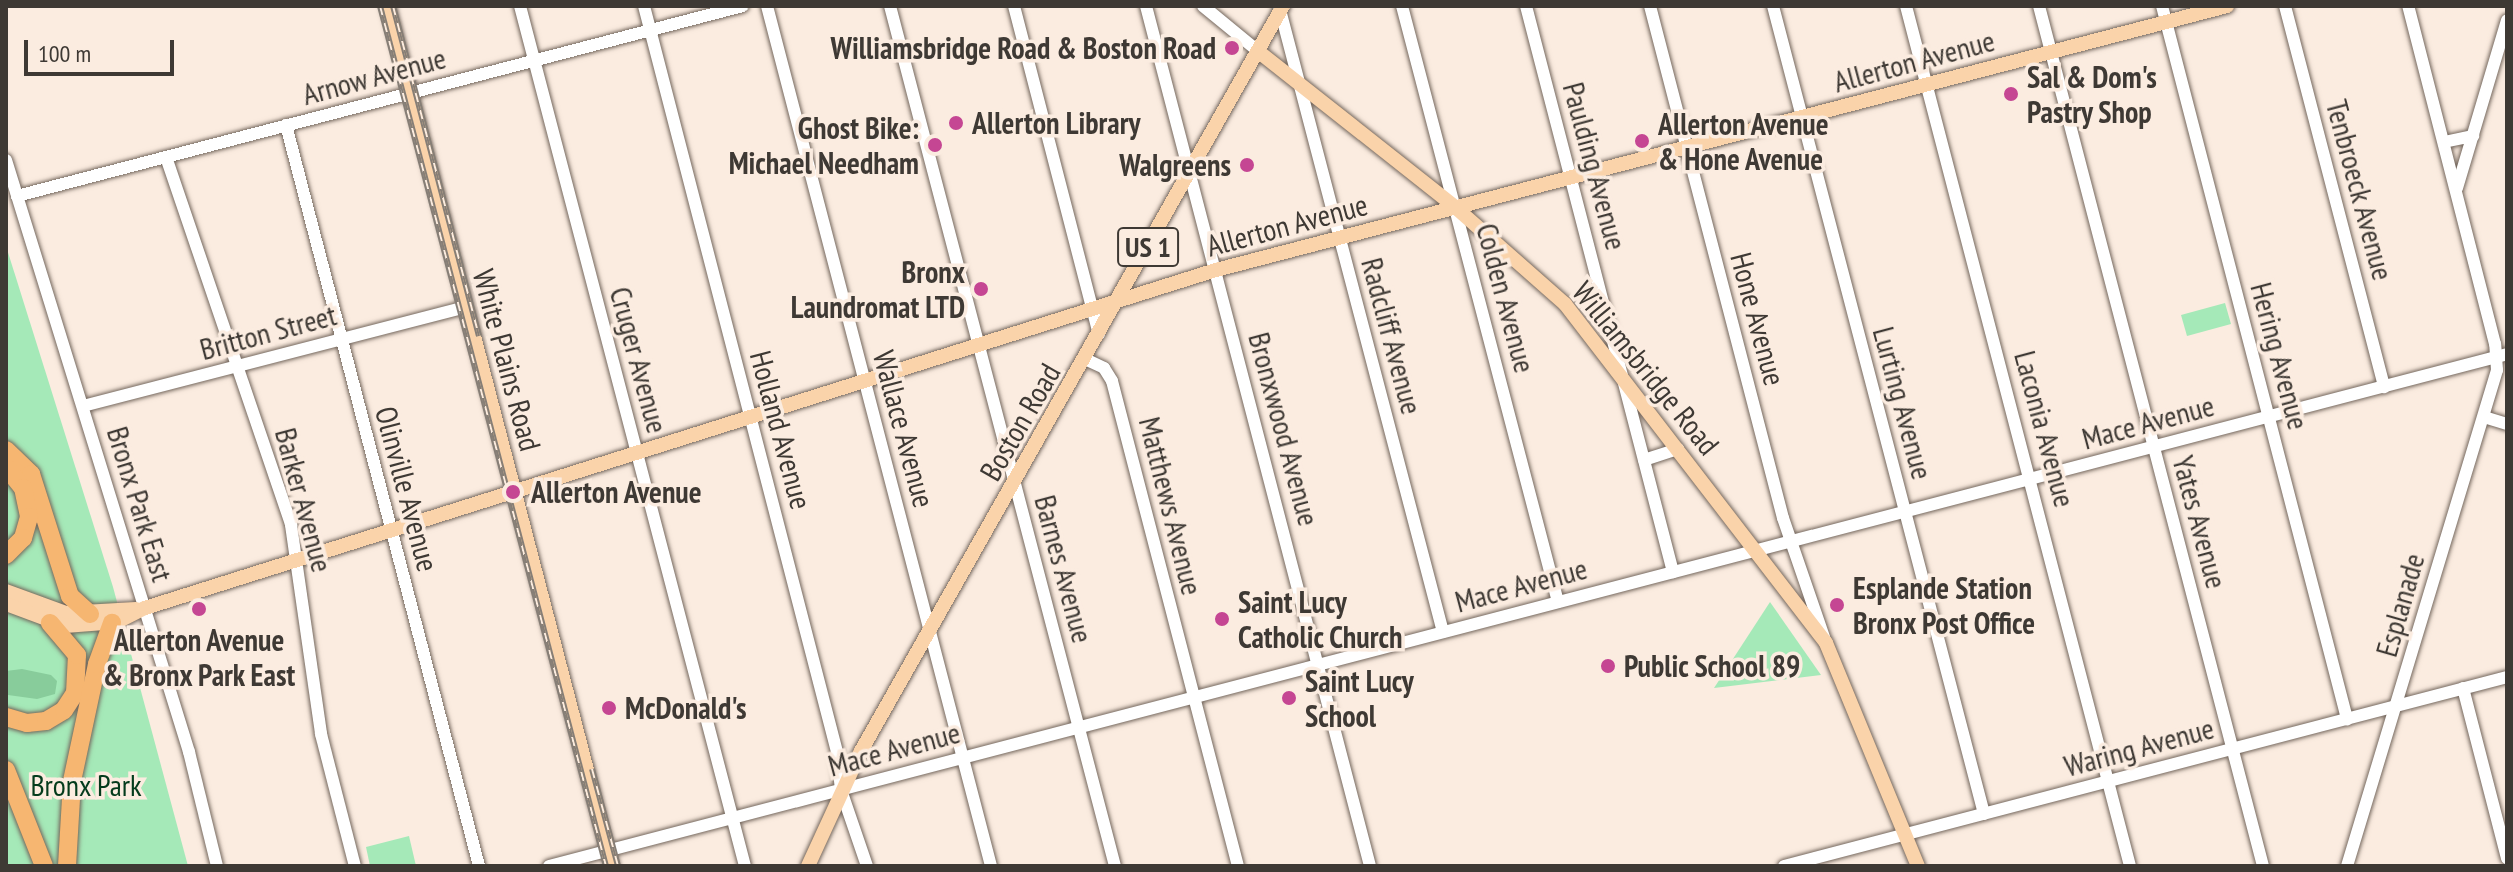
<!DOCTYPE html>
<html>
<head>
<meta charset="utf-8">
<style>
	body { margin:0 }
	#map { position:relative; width:2513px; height:872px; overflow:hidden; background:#fbece0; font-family:"PT Sans Narrow",sans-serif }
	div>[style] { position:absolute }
	.green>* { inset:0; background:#a5e9b8 }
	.forest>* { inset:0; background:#88cc9b }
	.roads { filter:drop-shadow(0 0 2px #74675d) drop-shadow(0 0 2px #74675d) }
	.minor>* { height:12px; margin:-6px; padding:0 6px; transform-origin:6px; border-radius:6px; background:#fff }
	.major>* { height:14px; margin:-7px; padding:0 7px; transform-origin:7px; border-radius:7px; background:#fad3aa }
	.highway>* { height:18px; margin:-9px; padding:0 9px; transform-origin:9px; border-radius:9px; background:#f6b671 }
	.rail>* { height:6px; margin-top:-3px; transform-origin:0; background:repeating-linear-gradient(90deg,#fbece0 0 9px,#867e76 0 18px); box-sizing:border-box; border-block:2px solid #867e76 }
	.dots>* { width:22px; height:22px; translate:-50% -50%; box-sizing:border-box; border:4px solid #fbece0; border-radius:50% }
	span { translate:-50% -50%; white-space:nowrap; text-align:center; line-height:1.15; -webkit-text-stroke:7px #fbece0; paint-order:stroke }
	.shield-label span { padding:2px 6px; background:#fbece0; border:2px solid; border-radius:6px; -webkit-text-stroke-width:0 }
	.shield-label { font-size:28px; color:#3e3934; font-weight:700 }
	.poi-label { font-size:30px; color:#3e3934; font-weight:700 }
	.right { translate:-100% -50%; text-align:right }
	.left { translate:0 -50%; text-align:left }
	.street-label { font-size:30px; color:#3e3934 }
	.park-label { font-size:30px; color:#043b1c }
	.frame { position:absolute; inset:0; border:8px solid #3e3934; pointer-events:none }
	.scale { position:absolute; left:24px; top:40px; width:150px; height:36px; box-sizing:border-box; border:4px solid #3e3934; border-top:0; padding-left:10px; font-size:24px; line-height:28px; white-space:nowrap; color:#3e3934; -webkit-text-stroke:6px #fbece0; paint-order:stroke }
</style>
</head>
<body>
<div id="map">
	<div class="green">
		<div style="clip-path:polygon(6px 246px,113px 587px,188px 866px,6px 866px)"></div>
		<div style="clip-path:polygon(2225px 303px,2231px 324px,2187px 336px,2181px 315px)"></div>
		<div style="clip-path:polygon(1770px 602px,1821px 675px,1714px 688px)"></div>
		<div style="clip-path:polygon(409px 836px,416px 866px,370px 866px,366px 847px)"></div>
	</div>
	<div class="forest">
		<div style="clip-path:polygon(22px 669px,51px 675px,57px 681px,55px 694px,37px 699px,8px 695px,6px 671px)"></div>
	</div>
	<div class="roads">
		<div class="minor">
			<div style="left:520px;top:6px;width:889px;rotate:75.34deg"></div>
			<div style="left:644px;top:6px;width:771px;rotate:75.49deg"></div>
			<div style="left:837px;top:752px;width:38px;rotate:84deg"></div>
			<div style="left:841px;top:790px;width:80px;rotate:71.1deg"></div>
			<div style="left:767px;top:6px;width:889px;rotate:75.4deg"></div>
			<div style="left:890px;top:6px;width:889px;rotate:75.34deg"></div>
			<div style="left:1014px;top:6px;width:339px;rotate:75.5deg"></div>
			<div style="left:1146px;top:6px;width:889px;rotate:75.4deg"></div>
			<div style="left:1203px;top:6px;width:72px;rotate:39.4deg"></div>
			<div style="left:1279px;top:6px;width:647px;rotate:75.32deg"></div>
			<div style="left:1402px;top:6px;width:616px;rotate:75.33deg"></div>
			<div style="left:1526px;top:6px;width:585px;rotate:75.44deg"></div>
			<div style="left:1650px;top:6px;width:529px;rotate:75.44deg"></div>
			<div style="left:1783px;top:518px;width:129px;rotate:71deg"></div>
			<div style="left:1773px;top:6px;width:835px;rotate:75.36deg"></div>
			<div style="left:1906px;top:6px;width:889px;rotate:75.4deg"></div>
			<div style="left:2039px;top:6px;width:889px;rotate:75.4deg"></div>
			<div style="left:2162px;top:6px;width:737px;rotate:75.45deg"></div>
			<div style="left:2285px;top:6px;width:394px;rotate:75.4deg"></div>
			<div style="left:286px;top:125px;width:766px;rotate:75.4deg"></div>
			<div style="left:2444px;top:142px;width:30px;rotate:-12deg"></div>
			<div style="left:166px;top:157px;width:389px;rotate:71.2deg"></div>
			<div style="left:291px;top:525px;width:211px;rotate:81.8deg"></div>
			<div style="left:321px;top:734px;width:136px;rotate:75.6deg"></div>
			<div style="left:6px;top:160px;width:620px;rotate:72.82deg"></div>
			<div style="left:189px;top:752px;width:117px;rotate:76.2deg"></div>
			<div style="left:2457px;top:188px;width:175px;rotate:-73.4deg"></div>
			<div style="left:17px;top:196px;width:750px;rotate:-14.67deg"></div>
			<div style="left:1085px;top:359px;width:21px;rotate:25deg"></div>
			<div style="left:1104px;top:368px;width:15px;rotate:58deg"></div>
			<div style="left:1112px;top:381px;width:501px;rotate:75.44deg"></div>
			<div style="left:83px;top:406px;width:396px;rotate:-14.5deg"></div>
			<div style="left:2484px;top:417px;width:24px;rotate:17deg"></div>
			<div style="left:1644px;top:460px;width:36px;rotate:-18deg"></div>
			<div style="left:2463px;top:688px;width:176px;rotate:75.5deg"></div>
			<div style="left:549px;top:866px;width:2024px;rotate:-14.65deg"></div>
			<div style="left:1784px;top:866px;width:747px;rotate:-14.65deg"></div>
			<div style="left:2347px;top:866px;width:518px;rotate:-73.17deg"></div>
			<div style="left:2497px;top:370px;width:26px;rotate:-94deg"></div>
			<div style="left:2495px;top:344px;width:349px;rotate:-104.4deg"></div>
		</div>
		<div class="major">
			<div style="left:388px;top:6px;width:889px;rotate:75.4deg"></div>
			<div style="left:1259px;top:52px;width:250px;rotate:38.3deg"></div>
			<div style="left:1455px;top:207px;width:147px;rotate:41.4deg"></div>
			<div style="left:1565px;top:304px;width:428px;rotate:52.4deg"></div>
			<div style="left:1826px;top:643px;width:241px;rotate:67.6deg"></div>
			<div style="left:6px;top:591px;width:64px;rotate:20.1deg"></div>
			<div style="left:66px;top:613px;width:70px;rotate:-3.3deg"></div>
			<div style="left:6px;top:604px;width:63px;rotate:20.4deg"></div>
			<div style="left:65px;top:626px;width:52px;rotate:-4.4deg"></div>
			<div style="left:117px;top:622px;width:31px;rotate:-27deg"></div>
			<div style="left:145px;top:608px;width:1123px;rotate:-17.52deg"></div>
			<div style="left:1216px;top:270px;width:1045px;rotate:-14.63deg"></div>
			<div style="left:808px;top:866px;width:127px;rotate:-65.3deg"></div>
			<div style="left:861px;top:751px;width:856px;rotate:-60.47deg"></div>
		</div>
		<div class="highway">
			<div style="left:6px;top:450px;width:35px;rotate:44deg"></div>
			<div style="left:31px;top:474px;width:128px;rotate:72.3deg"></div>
			<div style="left:70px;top:596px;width:27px;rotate:42deg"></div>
			<div style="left:6px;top:467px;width:27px;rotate:51deg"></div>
			<div style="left:23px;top:488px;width:30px;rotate:78deg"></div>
			<div style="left:29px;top:517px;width:22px;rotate:106deg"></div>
			<div style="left:23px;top:538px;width:24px;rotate:135deg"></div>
			<div style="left:6px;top:717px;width:22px;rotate:16deg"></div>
			<div style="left:27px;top:723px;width:19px;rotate:-6deg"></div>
			<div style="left:46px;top:721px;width:21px;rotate:-31deg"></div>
			<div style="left:64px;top:710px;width:20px;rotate:-57deg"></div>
			<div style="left:75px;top:693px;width:38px;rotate:-87deg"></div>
			<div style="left:77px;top:655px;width:42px;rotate:-130.2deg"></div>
			<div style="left:6px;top:770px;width:103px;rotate:68.4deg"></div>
			<div style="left:67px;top:866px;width:85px;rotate:-86.6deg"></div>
			<div style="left:72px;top:781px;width:120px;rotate:-77.9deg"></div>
			<div style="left:97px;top:664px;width:44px;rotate:-69.9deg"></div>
		</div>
	</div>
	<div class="rail">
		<div style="left:380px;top:6px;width:889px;rotate:75.28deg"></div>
		<div style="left:393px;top:6px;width:341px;rotate:75.4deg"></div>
		<div style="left:592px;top:769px;width:100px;rotate:75deg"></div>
	</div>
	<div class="dots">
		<div style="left:1232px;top:48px;background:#c54693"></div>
		<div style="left:2011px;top:94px;background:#c54693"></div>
		<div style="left:956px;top:123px;background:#c54693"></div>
		<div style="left:1642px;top:141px;background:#c54693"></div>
		<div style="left:935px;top:145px;background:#c54693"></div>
		<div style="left:1247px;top:165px;background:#c54693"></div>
		<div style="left:981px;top:289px;background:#c54693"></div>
		<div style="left:513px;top:492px;background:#c54693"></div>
		<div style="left:1837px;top:605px;background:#c54693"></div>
		<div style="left:199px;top:609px;background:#c54693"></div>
		<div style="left:1222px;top:619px;background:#c54693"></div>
		<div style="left:1608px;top:666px;background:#c54693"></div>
		<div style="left:1289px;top:698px;background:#c54693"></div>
		<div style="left:609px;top:708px;background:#c54693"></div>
	</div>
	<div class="shield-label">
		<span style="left:1148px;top:247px">US 1</span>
	</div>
	<div class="poi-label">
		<span class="right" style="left:1216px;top:48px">Williamsbridge Road &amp; Boston Road</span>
		<span class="left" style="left:2027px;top:94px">Sal &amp; Dom's<br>Pastry Shop</span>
		<span class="left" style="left:972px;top:123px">Allerton Library</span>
		<span class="left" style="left:1658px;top:141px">Allerton Avenue<br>&amp; Hone Avenue</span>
		<span class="right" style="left:919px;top:145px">Ghost Bike:<br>Michael Needham</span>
		<span class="right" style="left:1231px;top:165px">Walgreens</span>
		<span class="right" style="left:965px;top:289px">Bronx<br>Laundromat LTD</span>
		<span class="left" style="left:531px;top:492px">Allerton Avenue</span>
		<span class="left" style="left:1853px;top:605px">Esplande Station<br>Bronx Post Office</span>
		<span class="left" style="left:1238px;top:619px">Saint Lucy<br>Catholic Church</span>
		<span style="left:199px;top:657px">Allerton Avenue<br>&amp; Bronx Park East</span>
		<span class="left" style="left:1624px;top:666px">Public School 89</span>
		<span class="left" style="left:1305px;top:698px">Saint Lucy<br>School</span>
		<span class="left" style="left:625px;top:708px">McDonald's</span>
	</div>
	<div class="street-label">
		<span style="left:1914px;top:61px;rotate:-15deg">Allerton Avenue</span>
		<span style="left:374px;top:76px;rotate:-15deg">Arnow Avenue</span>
		<span style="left:1595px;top:166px;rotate:75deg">Paulding Avenue</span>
		<span style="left:2360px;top:190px;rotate:75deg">Tenbroeck Avenue</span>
		<span style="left:1287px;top:225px;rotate:-15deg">Allerton Avenue</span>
		<span style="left:1506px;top:298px;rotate:75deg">Colden Avenue</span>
		<span style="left:1758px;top:319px;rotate:75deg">Hone Avenue</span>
		<span style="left:268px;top:332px;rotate:-15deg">Britton Street</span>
		<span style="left:1392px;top:336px;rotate:75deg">Radcliff Avenue</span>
		<span style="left:2280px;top:356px;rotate:75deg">Hering Avenue</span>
		<span style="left:507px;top:360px;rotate:75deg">White Plains Road</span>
		<span style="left:639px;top:360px;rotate:75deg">Cruger Avenue</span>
		<span style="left:1646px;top:368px;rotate:51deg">Williamsbridge Road</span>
		<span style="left:1903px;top:403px;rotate:75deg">Lurting Avenue</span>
		<span style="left:1020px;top:422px;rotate:-60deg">Boston Road</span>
		<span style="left:2148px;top:422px;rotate:-15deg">Mace Avenue</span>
		<span style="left:904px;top:429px;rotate:75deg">Wallace Avenue</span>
		<span style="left:1284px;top:429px;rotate:75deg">Bronxwood Avenue</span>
		<span style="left:2045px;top:429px;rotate:75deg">Laconia Avenue</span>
		<span style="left:781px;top:430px;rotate:75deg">Holland Avenue</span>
		<span style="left:407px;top:489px;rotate:75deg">Olinville Avenue</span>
		<span style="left:304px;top:500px;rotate:75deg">Barker Avenue</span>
		<span style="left:140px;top:504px;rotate:73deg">Bronx Park East</span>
		<span style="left:1171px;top:506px;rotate:76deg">Matthews Avenue</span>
		<span style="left:2200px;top:522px;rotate:75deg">Yates Avenue</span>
		<span style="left:1064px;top:569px;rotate:75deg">Barnes Avenue</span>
		<span style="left:1521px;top:585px;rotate:-15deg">Mace Avenue</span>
		<span style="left:2400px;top:605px;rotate:-74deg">Esplanade</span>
		<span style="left:2139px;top:747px;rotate:-15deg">Waring Avenue</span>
		<span style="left:894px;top:749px;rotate:-15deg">Mace Avenue</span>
	</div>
	<div class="park-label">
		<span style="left:86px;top:785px">Bronx Park</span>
	</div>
	<div class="frame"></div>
	<div class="scale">100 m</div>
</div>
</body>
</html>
